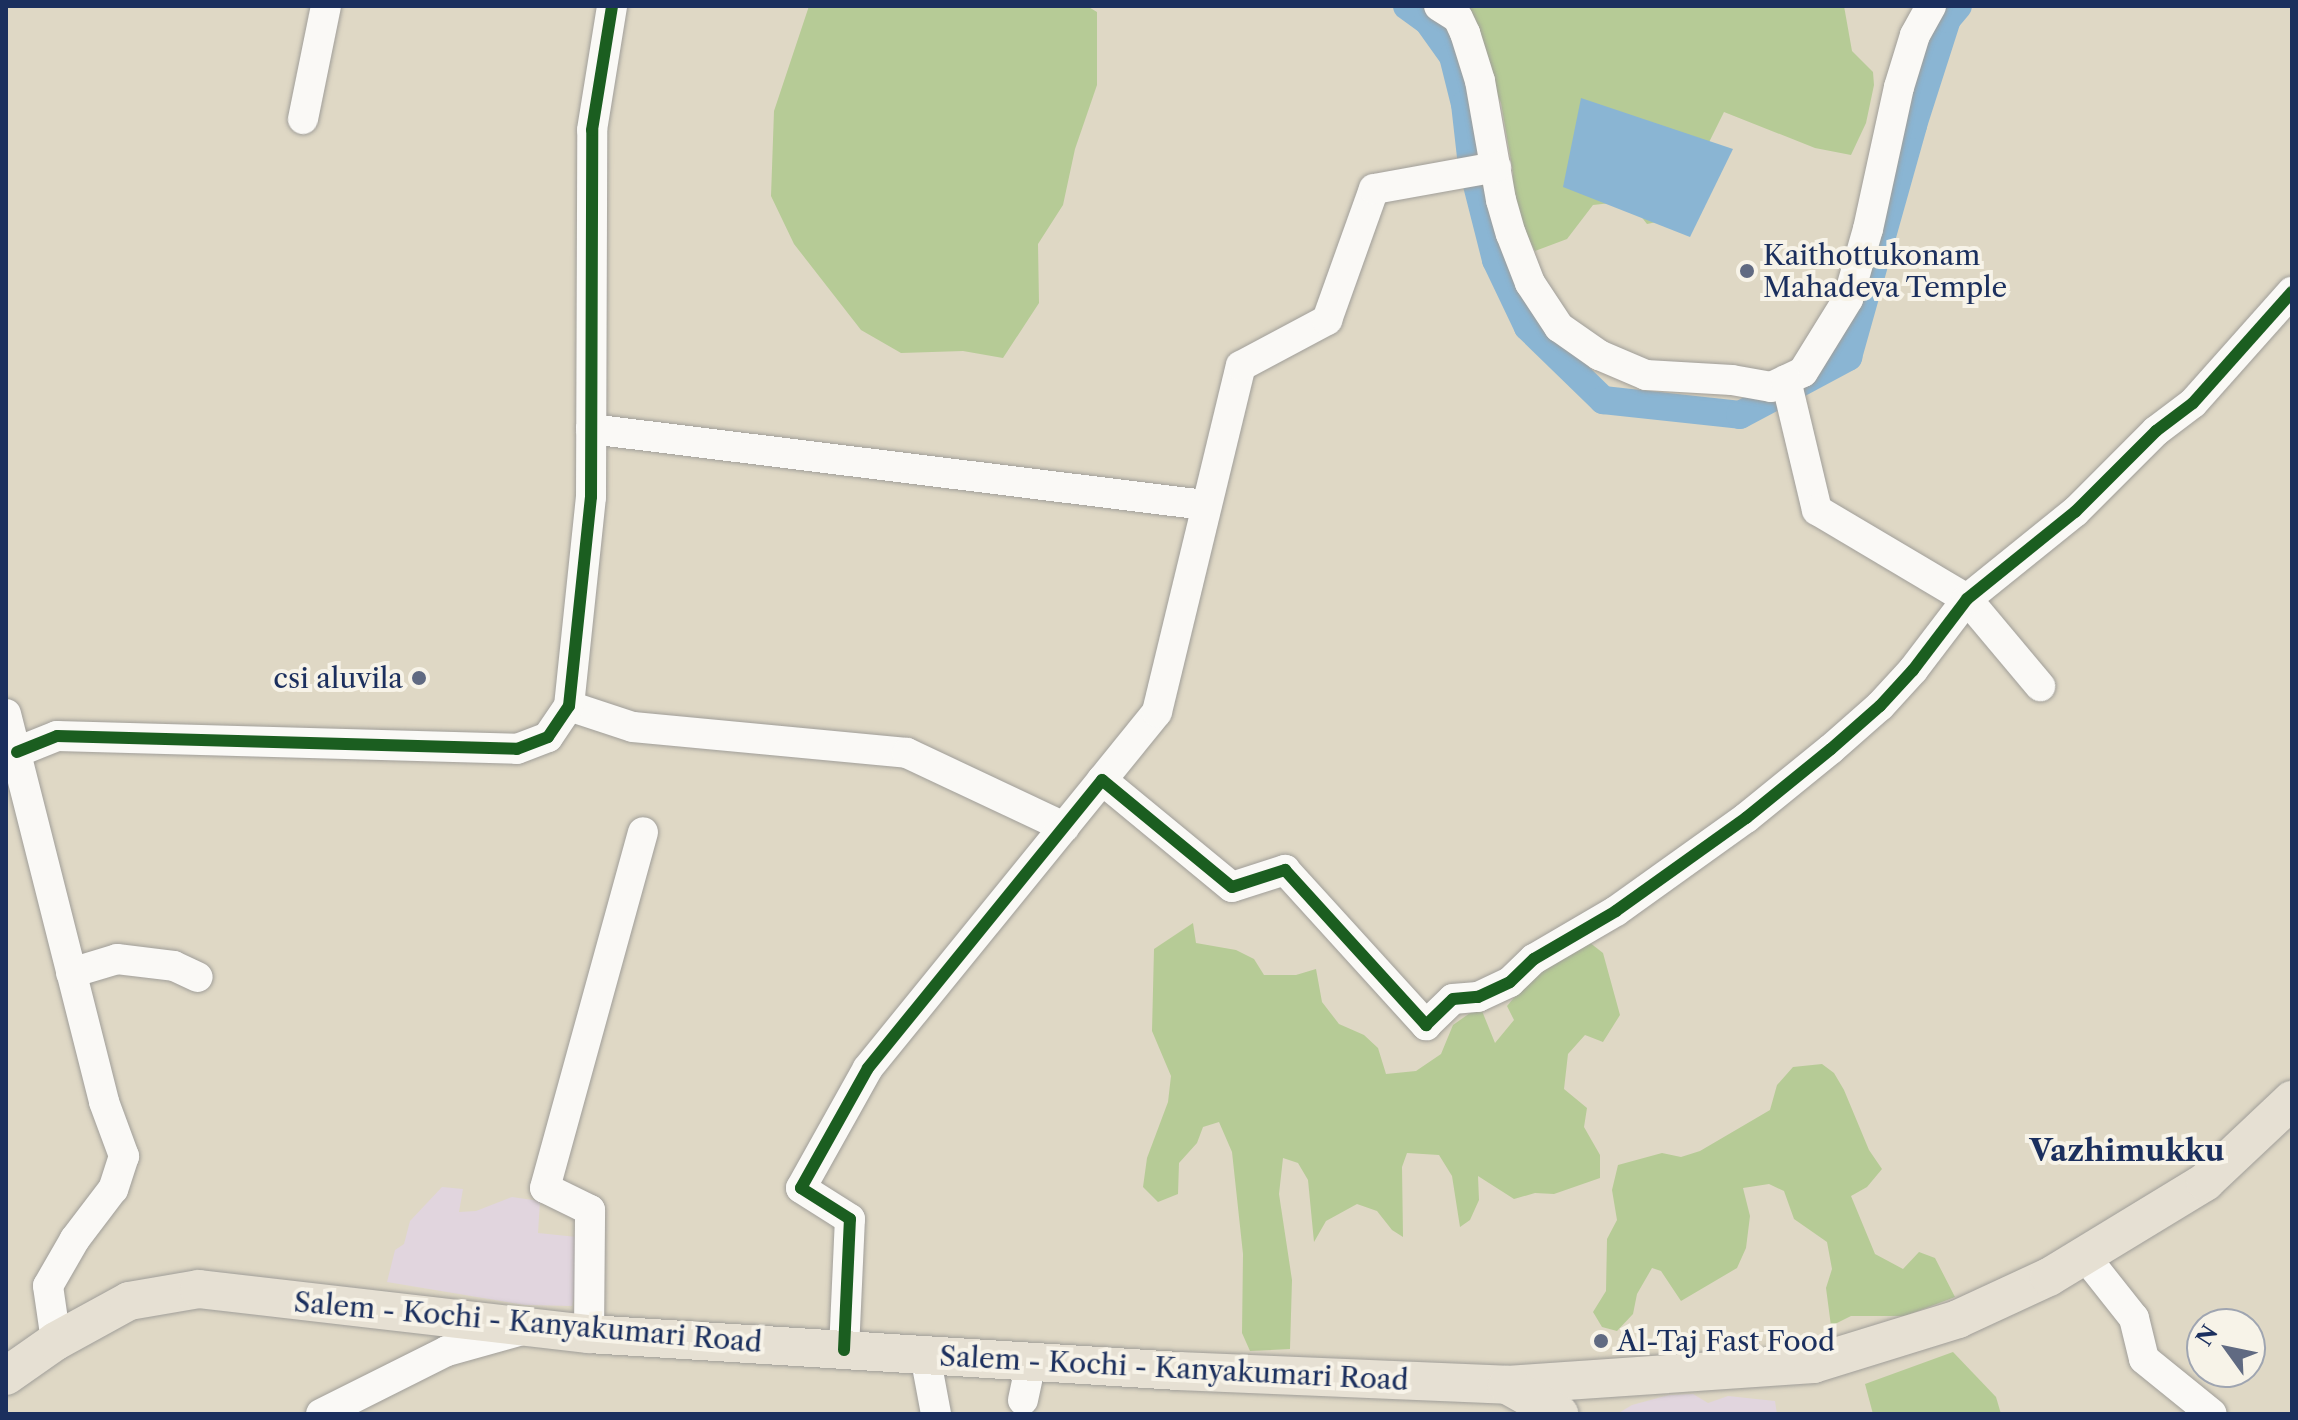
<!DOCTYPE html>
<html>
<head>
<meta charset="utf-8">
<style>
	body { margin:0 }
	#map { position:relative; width:2298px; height:1420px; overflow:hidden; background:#dfd8c5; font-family:"Libre Caslon Text",serif }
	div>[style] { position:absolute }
	.built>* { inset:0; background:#e1d5de }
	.green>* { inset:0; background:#b6cb96 }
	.water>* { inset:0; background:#8ab5d3 }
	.canal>* { height:28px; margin:-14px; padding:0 14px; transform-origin:14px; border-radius:14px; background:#8ab5d3 }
	.roads { filter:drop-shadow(0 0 2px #a09e99) drop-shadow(0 0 2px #a09e99) }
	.minor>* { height:30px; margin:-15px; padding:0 15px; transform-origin:15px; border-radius:15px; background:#faf9f6 }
	.major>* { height:38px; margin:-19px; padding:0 19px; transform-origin:19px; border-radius:19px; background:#e6e0d3 }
	.cycleway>* { height:12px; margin:-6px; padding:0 6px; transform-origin:6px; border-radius:6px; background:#1b5e20 }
	.dots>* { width:22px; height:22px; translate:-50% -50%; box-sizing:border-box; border:4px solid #f7f3e8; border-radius:50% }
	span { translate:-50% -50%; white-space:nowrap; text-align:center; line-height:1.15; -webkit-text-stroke:8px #f7f3e8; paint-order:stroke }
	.poi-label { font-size:28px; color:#1b2f5e }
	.left { translate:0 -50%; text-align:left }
	.right { translate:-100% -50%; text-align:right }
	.street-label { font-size:28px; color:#1b2f5e }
	.neighbourhood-label { font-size:30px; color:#1b2f5e; font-weight:700 }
	.frame { position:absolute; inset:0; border:8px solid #1b2f5e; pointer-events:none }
	.north { position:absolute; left:2186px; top:1308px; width:80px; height:80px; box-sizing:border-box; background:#f7f3e8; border:2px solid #9fa5b1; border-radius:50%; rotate:303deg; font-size:22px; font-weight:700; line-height:32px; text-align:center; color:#1b2f5e }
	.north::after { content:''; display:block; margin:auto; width:28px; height:36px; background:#606a82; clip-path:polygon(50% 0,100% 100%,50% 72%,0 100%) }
</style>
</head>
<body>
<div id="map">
	<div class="built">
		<div style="clip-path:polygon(442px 1187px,463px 1189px,459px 1212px,476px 1211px,512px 1197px,540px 1201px,538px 1233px,577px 1237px,579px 1276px,572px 1306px,525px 1305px,387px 1282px,395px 1250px,404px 1244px,410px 1221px)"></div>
		<div style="clip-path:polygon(1693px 1394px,1708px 1403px,1728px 1396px,1775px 1401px,1777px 1414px,1617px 1414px,1632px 1405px,1669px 1395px)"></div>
	</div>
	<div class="green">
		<div style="clip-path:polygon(809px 6px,1087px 6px,1097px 12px,1097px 85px,1075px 149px,1063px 205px,1038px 244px,1039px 303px,1003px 358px,963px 351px,901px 353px,861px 330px,794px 244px,771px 196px,774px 111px)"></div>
		<div style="clip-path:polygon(1459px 6px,1844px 6px,1852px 51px,1873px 72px,1874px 85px,1866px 123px,1851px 155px,1815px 148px,1724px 112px,1671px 219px,1647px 224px,1629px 201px,1593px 205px,1567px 239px,1535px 251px,1513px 208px,1513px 173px,1501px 103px)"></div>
		<div style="clip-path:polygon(1193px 923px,1196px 943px,1236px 950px,1254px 959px,1264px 975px,1296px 975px,1316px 969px,1322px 1002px,1339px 1024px,1364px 1035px,1378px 1048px,1386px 1074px,1416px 1071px,1441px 1054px,1453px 1025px,1480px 1006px,1495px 1043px,1514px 1020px,1507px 1006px,1528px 981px,1553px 962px,1589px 942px,1603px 953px,1620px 1015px,1603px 1042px,1585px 1035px,1568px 1054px,1564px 1089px,1587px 1108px,1584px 1127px,1600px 1155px,1600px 1178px,1554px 1194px,1535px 1193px,1514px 1199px,1478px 1176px,1479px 1200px,1470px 1220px,1460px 1227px,1452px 1176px,1439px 1155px,1407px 1153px,1402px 1167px,1403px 1237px,1392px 1230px,1377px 1211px,1357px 1204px,1326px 1221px,1314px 1242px,1308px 1180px,1298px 1163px,1283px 1158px,1279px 1194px,1292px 1280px,1290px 1349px,1250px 1351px,1242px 1333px,1243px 1254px,1232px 1152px,1219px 1122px,1203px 1127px,1197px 1143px,1179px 1163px,1178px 1194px,1158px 1202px,1143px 1187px,1147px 1158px,1168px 1102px,1171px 1076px,1152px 1031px,1154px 949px)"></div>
		<div style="clip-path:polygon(1822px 1064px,1834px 1073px,1844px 1090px,1869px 1150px,1882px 1169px,1867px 1187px,1851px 1196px,1875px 1254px,1903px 1269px,1919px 1252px,1935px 1258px,1955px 1297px,1905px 1316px,1851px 1316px,1831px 1326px,1826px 1288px,1832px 1269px,1827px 1242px,1794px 1219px,1784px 1191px,1769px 1184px,1743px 1188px,1750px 1216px,1746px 1248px,1737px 1268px,1681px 1301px,1661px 1271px,1652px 1268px,1637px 1294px,1633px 1314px,1617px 1331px,1602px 1327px,1593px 1312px,1606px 1291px,1607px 1239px,1617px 1220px,1612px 1190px,1618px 1165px,1662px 1153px,1681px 1157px,1700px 1151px,1770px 1110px,1777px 1085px,1793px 1067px)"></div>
		<div style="clip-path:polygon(1953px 1352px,1996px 1397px,2001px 1414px,1873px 1414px,1865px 1384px)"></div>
	</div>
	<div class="water">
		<div style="clip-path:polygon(1581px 98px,1733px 149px,1690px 237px,1563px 187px)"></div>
	</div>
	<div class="canal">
		<div style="left:1407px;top:6px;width:26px;rotate:36deg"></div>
		<div style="left:1428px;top:21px;width:43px;rotate:54.5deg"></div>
		<div style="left:1453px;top:56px;width:49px;rotate:76deg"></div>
		<div style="left:1465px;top:104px;width:61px;rotate:83.5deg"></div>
		<div style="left:1472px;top:165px;width:98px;rotate:75.8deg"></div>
		<div style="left:1496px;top:260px;width:74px;rotate:64.5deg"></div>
		<div style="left:1528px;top:327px;width:105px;rotate:44.2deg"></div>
		<div style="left:1603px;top:400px;width:138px;rotate:6.2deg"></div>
		<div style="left:1740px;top:415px;width:123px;rotate:-28.2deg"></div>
		<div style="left:1848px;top:357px;width:241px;rotate:-74.3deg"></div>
		<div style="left:1913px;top:125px;width:111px;rotate:-72.2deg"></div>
		<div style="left:1947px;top:19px;width:17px;rotate:-50deg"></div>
	</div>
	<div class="roads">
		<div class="minor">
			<div style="left:1439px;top:6px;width:22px;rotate:32deg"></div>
			<div style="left:1458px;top:18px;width:17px;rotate:65deg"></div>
			<div style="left:1465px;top:33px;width:50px;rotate:72.6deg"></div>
			<div style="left:1480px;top:81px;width:121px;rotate:80deg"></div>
			<div style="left:1501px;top:200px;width:35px;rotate:74deg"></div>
			<div style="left:1511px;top:234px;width:53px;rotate:68.8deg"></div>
			<div style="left:1530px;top:283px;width:53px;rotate:56.6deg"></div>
			<div style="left:1559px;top:327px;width:49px;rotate:35deg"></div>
			<div style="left:1599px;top:355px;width:51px;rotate:23.1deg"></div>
			<div style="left:1646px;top:375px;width:86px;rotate:3.3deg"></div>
			<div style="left:1732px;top:380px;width:40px;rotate:10deg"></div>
			<div style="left:1771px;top:387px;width:35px;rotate:-25deg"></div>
			<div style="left:1803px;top:372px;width:86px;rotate:-58.3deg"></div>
			<div style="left:1848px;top:299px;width:73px;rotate:-74.1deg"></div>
			<div style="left:1868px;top:229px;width:145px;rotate:-77.7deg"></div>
			<div style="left:1899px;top:87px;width:54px;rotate:-72.9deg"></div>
			<div style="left:1915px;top:35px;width:33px;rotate:-61deg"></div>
			<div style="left:303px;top:119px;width:115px;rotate:-78.5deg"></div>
			<div style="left:1786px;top:380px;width:134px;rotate:76.6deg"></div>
			<div style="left:1817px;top:510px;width:174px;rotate:30.7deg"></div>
			<div style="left:1967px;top:599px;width:114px;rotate:50deg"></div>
			<div style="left:591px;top:429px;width:619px;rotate:7.06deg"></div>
			<div style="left:569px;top:706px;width:67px;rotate:18.2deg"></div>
			<div style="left:633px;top:727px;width:275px;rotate:5.4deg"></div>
			<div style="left:907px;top:753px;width:174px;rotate:25.2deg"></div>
			<div style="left:6px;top:714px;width:400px;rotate:75.8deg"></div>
			<div style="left:104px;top:1102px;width:58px;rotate:69.7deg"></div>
			<div style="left:124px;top:1156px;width:35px;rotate:108deg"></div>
			<div style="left:113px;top:1189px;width:63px;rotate:127.2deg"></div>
			<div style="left:75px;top:1239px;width:54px;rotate:119.9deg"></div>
			<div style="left:48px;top:1286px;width:56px;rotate:81.7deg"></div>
			<div style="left:17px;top:752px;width:43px;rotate:-21.8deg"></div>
			<div style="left:57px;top:736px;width:460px;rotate:1.6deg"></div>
			<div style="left:517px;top:749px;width:33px;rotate:-21deg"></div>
			<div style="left:548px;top:737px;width:37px;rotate:-56deg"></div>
			<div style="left:569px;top:706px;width:210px;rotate:-84deg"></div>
			<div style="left:591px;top:497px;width:367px;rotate:-89.8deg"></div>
			<div style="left:592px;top:130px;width:126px;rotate:-80.8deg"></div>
			<div style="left:1102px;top:780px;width:87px;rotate:-51deg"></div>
			<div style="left:1157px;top:712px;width:356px;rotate:-76.4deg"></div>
			<div style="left:1241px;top:366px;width:98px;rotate:-28.1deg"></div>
			<div style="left:1327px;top:320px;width:139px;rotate:-70.3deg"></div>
			<div style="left:1374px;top:189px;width:124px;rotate:-10.2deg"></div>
			<div style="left:71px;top:973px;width:48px;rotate:-16.9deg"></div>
			<div style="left:117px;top:959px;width:57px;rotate:7deg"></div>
			<div style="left:174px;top:966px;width:26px;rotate:25deg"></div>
			<div style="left:2084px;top:1255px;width:80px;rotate:51.6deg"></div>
			<div style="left:2134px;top:1318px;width:42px;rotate:76.3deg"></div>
			<div style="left:2144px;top:1359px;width:87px;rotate:39deg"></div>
			<div style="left:589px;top:1334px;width:124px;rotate:-89.5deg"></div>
			<div style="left:590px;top:1210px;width:50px;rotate:-153.9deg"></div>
			<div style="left:545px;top:1188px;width:369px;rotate:-74.6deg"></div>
			<div style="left:844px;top:1350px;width:131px;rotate:-87.4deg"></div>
			<div style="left:850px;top:1219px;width:58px;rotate:-147.7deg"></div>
			<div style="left:801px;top:1188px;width:137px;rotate:-60.8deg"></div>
			<div style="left:868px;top:1068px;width:371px;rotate:-50.9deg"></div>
			<div style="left:1102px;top:780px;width:168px;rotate:39.5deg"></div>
			<div style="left:1232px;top:887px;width:56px;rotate:-17.8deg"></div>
			<div style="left:1285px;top:870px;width:210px;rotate:47.7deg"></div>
			<div style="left:1426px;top:1025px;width:37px;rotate:-44deg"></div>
			<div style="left:1453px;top:999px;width:25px;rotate:-5deg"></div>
			<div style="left:1478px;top:997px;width:35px;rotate:-25deg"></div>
			<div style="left:1510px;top:982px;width:33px;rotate:-44deg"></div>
			<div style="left:1534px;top:959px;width:95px;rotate:-30.3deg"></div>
			<div style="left:1616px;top:911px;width:160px;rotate:-35.6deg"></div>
			<div style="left:1746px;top:818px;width:109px;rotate:-39.1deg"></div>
			<div style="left:1831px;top:749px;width:65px;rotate:-41.3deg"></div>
			<div style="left:1880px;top:706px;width:49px;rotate:-47.5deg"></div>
			<div style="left:1913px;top:670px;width:89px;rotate:-52.7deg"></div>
			<div style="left:1967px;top:599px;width:139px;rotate:-38.9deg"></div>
			<div style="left:2075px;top:512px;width:115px;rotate:-45deg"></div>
			<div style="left:2156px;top:431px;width:46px;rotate:-37.1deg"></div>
			<div style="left:2193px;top:403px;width:149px;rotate:-48.3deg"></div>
			<div style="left:925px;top:1355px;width:60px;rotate:79.4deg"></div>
			<div style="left:1023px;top:1400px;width:40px;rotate:-78deg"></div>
			<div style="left:321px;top:1414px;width:141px;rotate:-26.6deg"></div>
			<div style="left:447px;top:1351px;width:78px;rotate:-15.6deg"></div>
		</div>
		<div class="major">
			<div style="left:6px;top:1376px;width:61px;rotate:-35deg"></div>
			<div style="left:56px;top:1341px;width:83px;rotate:-28.7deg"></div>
			<div style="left:129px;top:1301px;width:71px;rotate:-9.7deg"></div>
			<div style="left:199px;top:1289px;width:393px;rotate:6.6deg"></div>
			<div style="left:589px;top:1334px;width:590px;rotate:3.59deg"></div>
			<div style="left:1178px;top:1371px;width:329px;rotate:2.4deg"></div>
			<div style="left:1507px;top:1385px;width:307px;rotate:-3.9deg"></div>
			<div style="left:1813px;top:1364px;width:152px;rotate:-17.2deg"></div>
			<div style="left:1958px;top:1319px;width:100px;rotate:-24.8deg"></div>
			<div style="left:2049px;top:1277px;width:183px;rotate:-31.3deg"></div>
			<div style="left:2205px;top:1182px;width:120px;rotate:-43.3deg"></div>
			<div style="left:1507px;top:1385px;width:60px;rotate:29.1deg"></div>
		</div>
	</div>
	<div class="cycleway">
		<div style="left:17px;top:752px;width:43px;rotate:-21.8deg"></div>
		<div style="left:57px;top:736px;width:460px;rotate:1.6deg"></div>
		<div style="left:517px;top:749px;width:33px;rotate:-21deg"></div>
		<div style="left:548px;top:737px;width:37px;rotate:-56deg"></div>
		<div style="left:569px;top:706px;width:210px;rotate:-84deg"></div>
		<div style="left:591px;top:497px;width:367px;rotate:-89.8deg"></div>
		<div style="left:592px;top:130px;width:126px;rotate:-80.8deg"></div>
		<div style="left:844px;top:1350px;width:131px;rotate:-87.4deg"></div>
		<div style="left:850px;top:1219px;width:58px;rotate:-147.7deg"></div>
		<div style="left:801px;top:1188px;width:137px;rotate:-60.8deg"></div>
		<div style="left:868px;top:1068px;width:371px;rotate:-50.9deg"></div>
		<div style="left:1102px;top:780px;width:168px;rotate:39.5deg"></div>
		<div style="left:1232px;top:887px;width:56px;rotate:-17.8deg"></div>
		<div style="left:1285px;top:870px;width:210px;rotate:47.7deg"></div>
		<div style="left:1426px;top:1025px;width:37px;rotate:-44deg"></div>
		<div style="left:1453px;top:999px;width:25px;rotate:-5deg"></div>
		<div style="left:1478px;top:997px;width:35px;rotate:-25deg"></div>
		<div style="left:1510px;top:982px;width:33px;rotate:-44deg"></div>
		<div style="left:1534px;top:959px;width:95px;rotate:-30.3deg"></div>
		<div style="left:1616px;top:911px;width:160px;rotate:-35.6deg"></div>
		<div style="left:1746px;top:818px;width:109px;rotate:-39.1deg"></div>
		<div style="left:1831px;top:749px;width:65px;rotate:-41.3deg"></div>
		<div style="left:1880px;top:706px;width:49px;rotate:-47.5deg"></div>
		<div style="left:1913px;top:670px;width:89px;rotate:-52.7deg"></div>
		<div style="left:1967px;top:599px;width:139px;rotate:-38.9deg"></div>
		<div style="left:2075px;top:512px;width:115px;rotate:-45deg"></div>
		<div style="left:2156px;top:431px;width:46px;rotate:-37.1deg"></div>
		<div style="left:2193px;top:403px;width:149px;rotate:-48.3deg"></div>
	</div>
	<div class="dots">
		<div style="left:1747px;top:271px;background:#606a82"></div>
		<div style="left:419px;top:678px;background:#606a82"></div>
		<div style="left:1601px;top:1341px;background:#606a82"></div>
	</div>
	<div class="poi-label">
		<span class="left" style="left:1763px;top:271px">Kaithottukonam<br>Mahadeva Temple</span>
		<span class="right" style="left:403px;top:678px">csi aluvila</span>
		<span class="left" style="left:1617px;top:1341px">Al-Taj Fast Food</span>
	</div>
	<div class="street-label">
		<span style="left:528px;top:1322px;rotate:5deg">Salem - Kochi - Kanyakumari Road</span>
		<span style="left:1174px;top:1368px;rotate:3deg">Salem - Kochi - Kanyakumari Road</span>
	</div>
	<div class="neighbourhood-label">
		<span style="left:2127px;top:1151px">Vazhimukku</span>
	</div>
	<div class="frame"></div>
	<div class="north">N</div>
</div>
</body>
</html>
